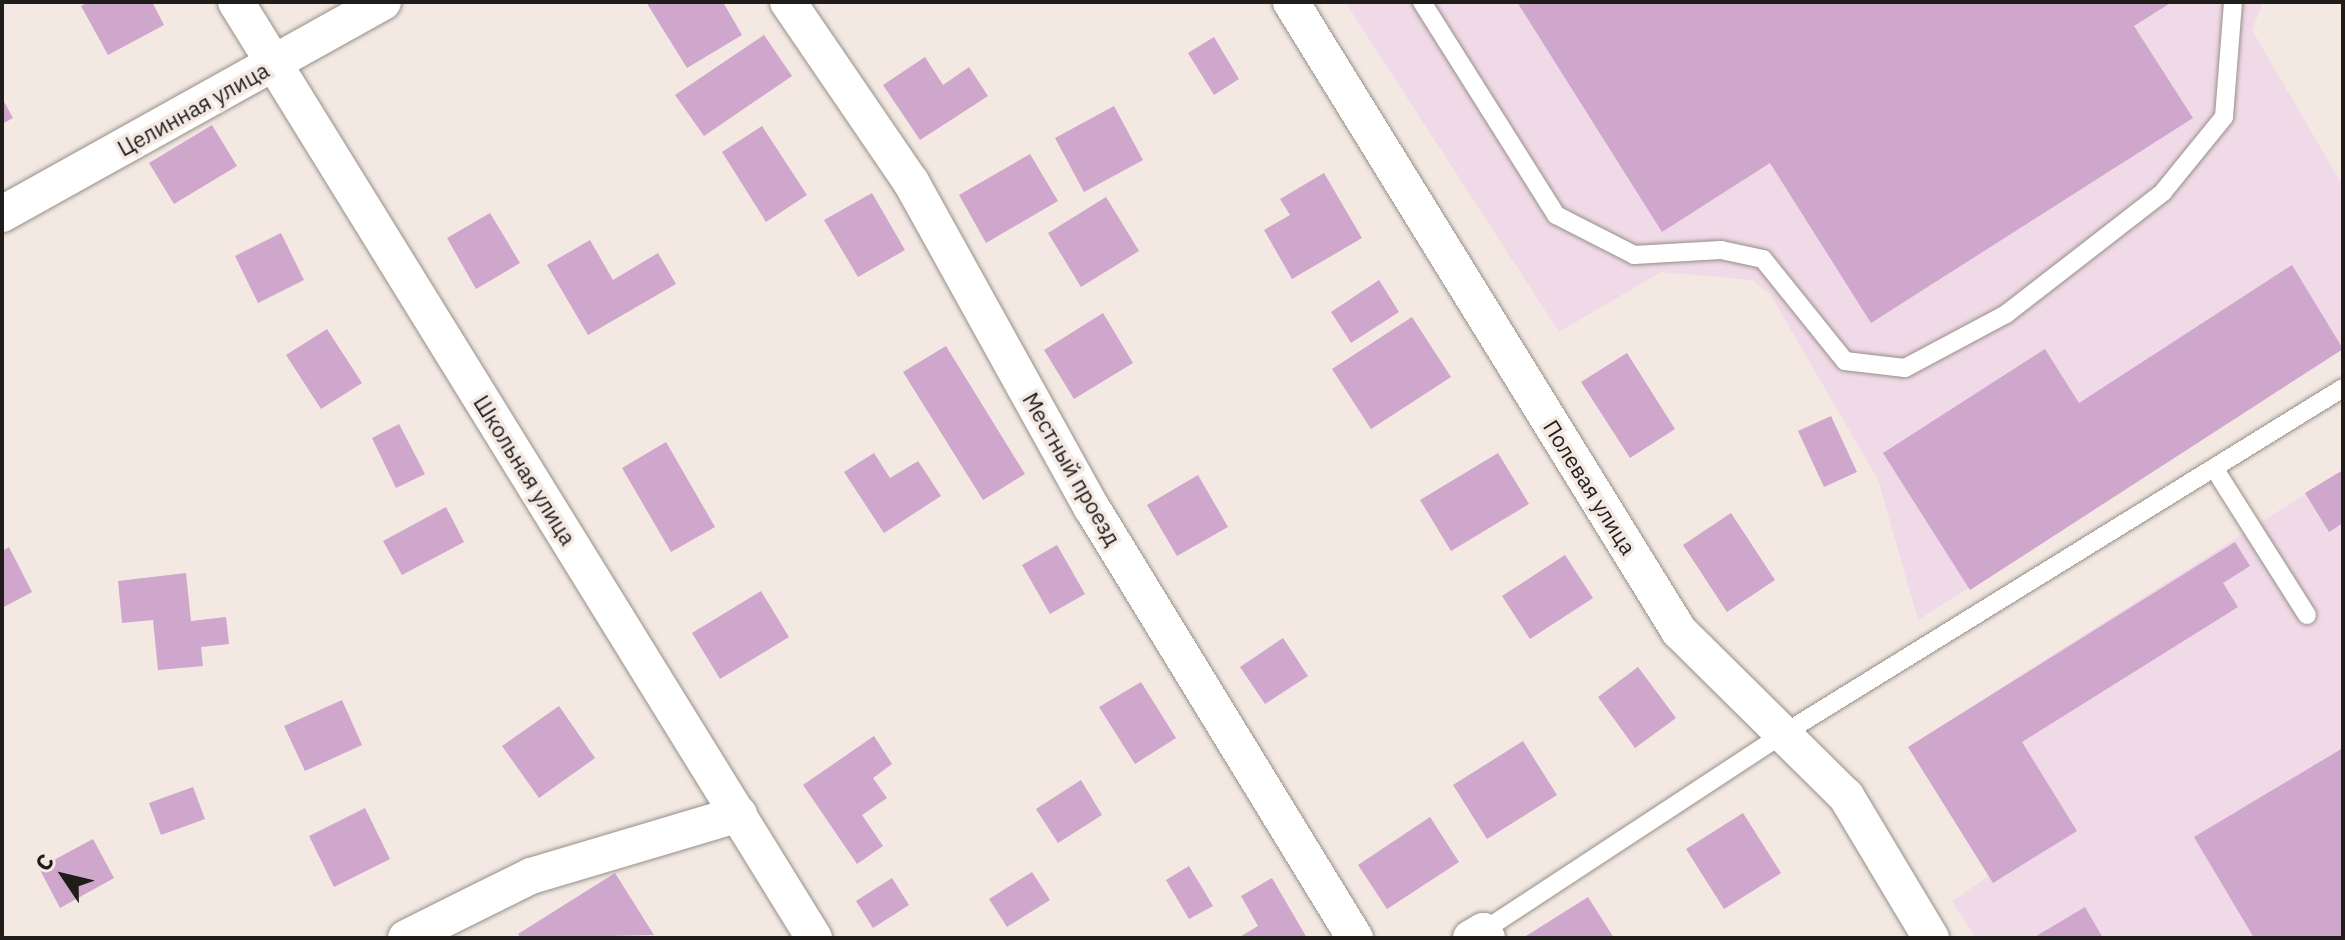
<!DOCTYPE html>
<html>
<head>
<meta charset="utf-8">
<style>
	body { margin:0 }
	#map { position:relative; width:2345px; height:940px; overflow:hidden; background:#f3e9e2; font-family:"IBM Plex Sans",sans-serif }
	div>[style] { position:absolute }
	.industrial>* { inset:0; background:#f0dae7 }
	.building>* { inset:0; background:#cfa6cc }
	.roads { filter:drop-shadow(0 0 2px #988f89) drop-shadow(0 0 2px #988f89) }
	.service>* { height:18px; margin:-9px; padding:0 9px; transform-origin:9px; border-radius:9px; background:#fff }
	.minor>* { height:36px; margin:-18px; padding:0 18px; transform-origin:18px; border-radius:18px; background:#fff }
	span { translate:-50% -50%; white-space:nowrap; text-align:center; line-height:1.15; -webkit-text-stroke:7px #f3e9e2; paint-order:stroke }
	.street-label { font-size:22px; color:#201c1a }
	.frame { position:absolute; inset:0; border:4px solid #201c1a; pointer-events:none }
	.north { position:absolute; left:24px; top:836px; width:80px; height:80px; -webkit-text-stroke:6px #f3e9e2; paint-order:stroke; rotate:305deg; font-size:22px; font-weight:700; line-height:32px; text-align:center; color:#201c1a }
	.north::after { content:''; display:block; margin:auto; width:28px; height:36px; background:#201c1a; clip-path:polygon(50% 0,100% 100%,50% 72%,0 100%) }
</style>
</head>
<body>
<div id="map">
	<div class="industrial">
		<div style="clip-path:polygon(1345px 2px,2263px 2px,2252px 30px,2343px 186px,2343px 349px,1918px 620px,1878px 480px,1770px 294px,1752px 280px,1661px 272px,1559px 332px)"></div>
		<div style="clip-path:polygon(2343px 470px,2343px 938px,1976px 938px,1952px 901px,1989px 876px,1908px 747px)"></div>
	</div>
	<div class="building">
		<div style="clip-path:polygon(88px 2px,152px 2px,164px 25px,108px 55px,81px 6px)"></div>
		<div style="clip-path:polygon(646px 2px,723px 2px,742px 35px,687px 68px)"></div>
		<div style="clip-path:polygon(1517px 2px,2172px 2px,2134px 26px,2193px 118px,1871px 323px,1770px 163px,1662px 232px)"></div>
		<div style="clip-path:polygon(764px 35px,792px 76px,704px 136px,675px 95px)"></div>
		<div style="clip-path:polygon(1214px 37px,1239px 79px,1214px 95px,1188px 53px)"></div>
		<div style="clip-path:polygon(925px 57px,943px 85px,969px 67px,988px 96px,920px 140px,883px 85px)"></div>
		<div style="clip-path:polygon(2px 98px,13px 118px,2px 124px)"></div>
		<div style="clip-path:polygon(1114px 106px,1143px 160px,1084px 192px,1055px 138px)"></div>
		<div style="clip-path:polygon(212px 125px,237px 166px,174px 204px,149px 163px)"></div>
		<div style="clip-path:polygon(762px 126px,807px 195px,766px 222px,722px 152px)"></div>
		<div style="clip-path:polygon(1030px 154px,1058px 201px,986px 243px,959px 195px)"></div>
		<div style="clip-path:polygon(1324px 173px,1362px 238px,1292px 279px,1264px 230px,1290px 215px,1280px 199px)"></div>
		<div style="clip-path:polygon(872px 193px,905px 250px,858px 277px,824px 220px)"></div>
		<div style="clip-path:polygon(1106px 197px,1139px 251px,1081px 287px,1048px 233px)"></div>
		<div style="clip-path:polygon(490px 213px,520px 263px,476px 289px,447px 238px)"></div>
		<div style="clip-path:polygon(281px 233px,304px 280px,258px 303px,235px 256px)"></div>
		<div style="clip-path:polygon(590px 240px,613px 280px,658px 253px,676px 284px,588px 335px,547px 265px)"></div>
		<div style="clip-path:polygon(2292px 265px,2343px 349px,1970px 590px,1883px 453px,2045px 349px,2079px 403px)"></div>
		<div style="clip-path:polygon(1379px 280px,1399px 312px,1351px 343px,1331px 312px)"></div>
		<div style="clip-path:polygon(1103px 313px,1133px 363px,1074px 399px,1044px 350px)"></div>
		<div style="clip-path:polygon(1412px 317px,1451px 377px,1371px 429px,1332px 369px)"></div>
		<div style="clip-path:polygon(327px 329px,362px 383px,321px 409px,286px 355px)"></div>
		<div style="clip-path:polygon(946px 346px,1025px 474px,983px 500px,903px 372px)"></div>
		<div style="clip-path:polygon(1627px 353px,1675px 429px,1630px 458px,1581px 382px)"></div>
		<div style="clip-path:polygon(1831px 416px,1857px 472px,1824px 487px,1798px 431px)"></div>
		<div style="clip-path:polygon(399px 424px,425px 474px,396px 488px,372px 438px)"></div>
		<div style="clip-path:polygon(666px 442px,715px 527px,671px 552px,622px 468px)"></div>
		<div style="clip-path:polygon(874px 453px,890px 478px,918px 461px,941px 496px,884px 533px,844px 472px)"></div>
		<div style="clip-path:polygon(1498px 453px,1529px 504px,1451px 551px,1420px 500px)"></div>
		<div style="clip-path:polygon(2343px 470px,2343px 523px,2329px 532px,2305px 493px)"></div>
		<div style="clip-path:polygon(1198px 475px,1228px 527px,1177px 556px,1147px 505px)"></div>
		<div style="clip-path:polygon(446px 507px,464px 542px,402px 575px,383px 541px)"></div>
		<div style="clip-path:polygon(1731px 513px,1775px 580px,1727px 612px,1683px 545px)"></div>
		<div style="clip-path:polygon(2235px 542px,2250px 566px,2223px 583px,2238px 607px,2022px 742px,2077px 831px,1993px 883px,1908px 747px)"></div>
		<div style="clip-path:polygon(1057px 545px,1085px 594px,1050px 614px,1022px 565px)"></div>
		<div style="clip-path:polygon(9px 547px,32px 592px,2px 608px,2px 551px)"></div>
		<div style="clip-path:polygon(1565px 555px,1593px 598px,1530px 639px,1502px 596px)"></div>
		<div style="clip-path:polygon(186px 573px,191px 621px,226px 617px,229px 644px,201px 647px,203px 666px,158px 670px,153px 620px,122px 623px,118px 581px)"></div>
		<div style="clip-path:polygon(761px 591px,789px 637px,720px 679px,692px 633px)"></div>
		<div style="clip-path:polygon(1283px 638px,1308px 676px,1265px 704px,1240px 667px)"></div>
		<div style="clip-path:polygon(1638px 667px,1676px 718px,1635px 748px,1598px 697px)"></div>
		<div style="clip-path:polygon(1141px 682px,1176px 738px,1135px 764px,1099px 707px)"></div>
		<div style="clip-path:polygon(342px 700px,362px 745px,305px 771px,284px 726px)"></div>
		<div style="clip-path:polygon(559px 706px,595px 758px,539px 798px,502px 746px)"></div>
		<div style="clip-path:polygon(874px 736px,892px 764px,873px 778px,887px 798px,862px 815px,883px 846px,857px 864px,803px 785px)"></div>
		<div style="clip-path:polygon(1523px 741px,1557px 795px,1487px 839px,1453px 785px)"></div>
		<div style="clip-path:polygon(2343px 748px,2343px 938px,2254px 938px,2194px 837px)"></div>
		<div style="clip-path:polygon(1081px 780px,1102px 815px,1058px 843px,1036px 809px)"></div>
		<div style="clip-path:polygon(193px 787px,205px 819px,161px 835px,149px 803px)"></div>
		<div style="clip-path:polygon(365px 808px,390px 859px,334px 887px,309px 836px)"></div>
		<div style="clip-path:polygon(1743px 813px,1781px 873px,1724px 909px,1686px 849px)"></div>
		<div style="clip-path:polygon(1430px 817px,1459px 862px,1387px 909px,1358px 865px)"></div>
		<div style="clip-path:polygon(93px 839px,114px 878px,60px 908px,39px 868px)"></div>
		<div style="clip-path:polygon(1189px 866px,1213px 906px,1189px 919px,1166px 880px)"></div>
		<div style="clip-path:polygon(1032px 872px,1050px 900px,1007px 927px,989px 899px)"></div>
		<div style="clip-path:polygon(615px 873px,654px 935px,521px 938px,518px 934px)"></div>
		<div style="clip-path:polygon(892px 878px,909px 905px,873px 928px,856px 901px)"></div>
		<div style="clip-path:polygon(1272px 878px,1307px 938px,1238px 938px,1258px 926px,1241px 896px)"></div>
		<div style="clip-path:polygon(1588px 897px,1614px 938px,1523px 938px)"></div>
		<div style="clip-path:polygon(2085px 907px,2103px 938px,2033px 938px)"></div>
	</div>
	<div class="roads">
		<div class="service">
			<div style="left:1422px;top:2px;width:252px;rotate:57.8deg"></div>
			<div style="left:1556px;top:215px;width:88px;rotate:27.1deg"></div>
			<div style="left:1634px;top:255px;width:87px;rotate:-3.3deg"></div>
			<div style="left:1721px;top:250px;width:43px;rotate:12.1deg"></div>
			<div style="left:1763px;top:259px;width:131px;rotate:51.2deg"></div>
			<div style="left:1845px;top:361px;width:60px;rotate:6.7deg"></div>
			<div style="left:1905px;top:368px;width:115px;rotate:-28.1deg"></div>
			<div style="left:2006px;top:314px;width:199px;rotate:-37.8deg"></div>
			<div style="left:2163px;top:192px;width:97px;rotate:-50.9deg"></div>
			<div style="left:2224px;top:117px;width:115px;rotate:-85.5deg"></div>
			<div style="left:2214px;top:468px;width:174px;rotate:57.7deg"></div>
			<div style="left:1483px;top:931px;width:359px;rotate:-33.3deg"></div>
			<div style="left:1783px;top:734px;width:658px;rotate:-31.71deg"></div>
		</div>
		<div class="minor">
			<div style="left:236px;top:2px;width:1100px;rotate:58.3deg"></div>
			<div style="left:788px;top:2px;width:218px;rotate:55.7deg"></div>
			<div style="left:911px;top:182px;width:373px;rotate:61deg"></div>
			<div style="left:1092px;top:508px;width:504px;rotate:58.55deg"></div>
			<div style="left:1291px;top:2px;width:739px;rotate:58.33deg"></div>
			<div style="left:1679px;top:631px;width:235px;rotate:44.7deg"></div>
			<div style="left:1846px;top:796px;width:165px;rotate:59.1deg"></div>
			<div style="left:2px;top:214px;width:436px;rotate:-29.1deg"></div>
			<div style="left:406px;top:938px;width:140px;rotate:-26.4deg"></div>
			<div style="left:531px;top:876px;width:217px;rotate:-16.6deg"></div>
			<div style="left:1471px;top:938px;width:14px;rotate:-30deg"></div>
			<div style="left:1483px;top:931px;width:8px;rotate:60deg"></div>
		</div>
	</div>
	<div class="street-label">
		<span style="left:193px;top:109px;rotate:-29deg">Целинная улица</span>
		<span style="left:1072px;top:469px;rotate:60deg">Местный проезд</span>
		<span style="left:525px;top:470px;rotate:58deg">Школьная улица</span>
		<span style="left:1590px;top:487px;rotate:58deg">Полевая улица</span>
	</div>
	<div class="frame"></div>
	<div class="north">С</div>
</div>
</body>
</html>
